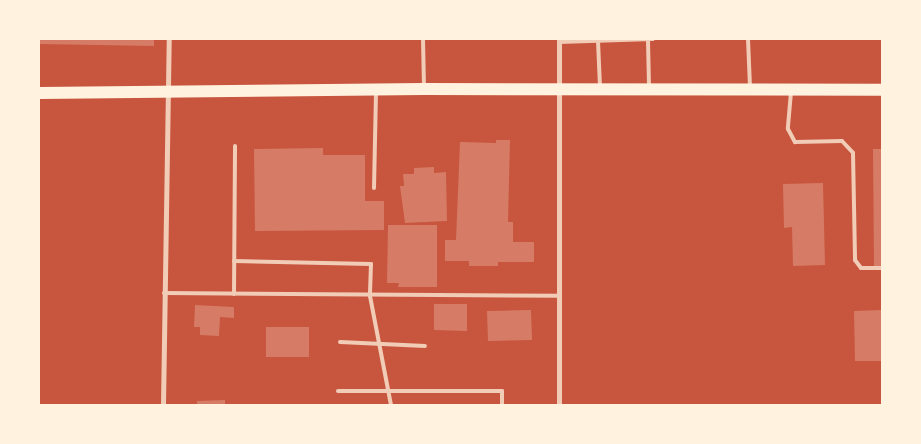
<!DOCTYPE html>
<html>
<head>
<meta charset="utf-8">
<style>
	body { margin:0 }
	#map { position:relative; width:921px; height:444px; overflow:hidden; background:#c8553d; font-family:Literata,serif }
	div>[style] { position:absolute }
	.building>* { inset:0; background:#d67c66 }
	.service>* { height:4px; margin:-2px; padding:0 2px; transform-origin:2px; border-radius:2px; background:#f1ccb7 }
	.minor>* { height:5px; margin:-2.5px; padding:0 2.5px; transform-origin:2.5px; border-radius:2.5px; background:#f1ccb7 }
	.primary>* { height:12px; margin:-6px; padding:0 6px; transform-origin:6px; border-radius:6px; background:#fff3e0 }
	span { translate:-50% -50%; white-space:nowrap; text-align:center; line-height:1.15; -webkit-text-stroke:4px #fff3e0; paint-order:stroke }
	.frame { position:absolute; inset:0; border:40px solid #fff3e0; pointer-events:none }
</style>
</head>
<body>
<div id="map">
	<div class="building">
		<div style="clip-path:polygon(39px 39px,154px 39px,154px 46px,39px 44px)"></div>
		<div style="clip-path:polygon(496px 140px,510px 140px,508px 222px,513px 222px,513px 242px,534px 242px,534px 262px,498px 262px,498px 266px,469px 266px,469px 261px,445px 261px,445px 240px,456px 240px,460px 142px,496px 143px)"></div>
		<div style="clip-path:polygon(323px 148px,323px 155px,365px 155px,365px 201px,384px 201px,384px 230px,255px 231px,254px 149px)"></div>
		<div style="clip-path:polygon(873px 149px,882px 149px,882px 266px,874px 266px)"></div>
		<div style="clip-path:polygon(434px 167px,434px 173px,446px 172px,447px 221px,405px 223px,400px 186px,404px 186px,403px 174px,414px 174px,414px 168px)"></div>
		<div style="clip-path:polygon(823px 183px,825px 265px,793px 266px,792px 227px,784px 228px,783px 184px)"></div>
		<div style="clip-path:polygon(388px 225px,437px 225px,437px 287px,398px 287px,399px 283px,387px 283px)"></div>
		<div style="clip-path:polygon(434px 304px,467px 304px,467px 331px,434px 330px)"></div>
		<div style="clip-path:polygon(195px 305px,234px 307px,234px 318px,220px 317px,219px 336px,200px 335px,200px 327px,194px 327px)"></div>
		<div style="clip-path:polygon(531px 310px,532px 340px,488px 341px,487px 311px)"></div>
		<div style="clip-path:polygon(882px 310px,882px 361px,855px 361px,854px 311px)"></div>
		<div style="clip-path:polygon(266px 327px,309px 327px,309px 357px,266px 357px)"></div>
		<div style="clip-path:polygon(225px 400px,225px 405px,197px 405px,197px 401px)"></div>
	</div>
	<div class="service">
		<div style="left:423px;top:39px;width:48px;rotate:88.8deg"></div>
		<div style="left:748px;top:39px;width:47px;rotate:87.6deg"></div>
		<div style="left:598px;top:41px;width:46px;rotate:87.5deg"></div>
		<div style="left:648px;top:41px;width:45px;rotate:88.7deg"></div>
		<div style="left:559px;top:42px;width:94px;rotate:-1.8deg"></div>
		<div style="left:791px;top:92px;width:37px;rotate:95deg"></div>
		<div style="left:788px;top:129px;width:15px;rotate:62deg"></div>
		<div style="left:795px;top:142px;width:47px;rotate:-1.2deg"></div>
		<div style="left:842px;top:141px;width:16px;rotate:47deg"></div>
		<div style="left:853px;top:153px;width:107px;rotate:88.9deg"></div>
		<div style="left:855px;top:260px;width:10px;rotate:53deg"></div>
		<div style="left:861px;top:268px;width:21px"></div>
		<div style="left:374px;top:188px;width:96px;rotate:-88.8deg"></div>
		<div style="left:234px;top:261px;width:137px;rotate:1.3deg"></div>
		<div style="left:371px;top:264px;width:32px;rotate:92deg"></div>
		<div style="left:370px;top:296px;width:111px;rotate:79.1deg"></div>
		<div style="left:164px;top:293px;width:395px;rotate:0.4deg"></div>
		<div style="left:234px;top:294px;width:148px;rotate:-89.6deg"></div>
		<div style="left:340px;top:342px;width:85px;rotate:2.7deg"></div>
		<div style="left:338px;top:391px;width:164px"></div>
		<div style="left:502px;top:391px;width:14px;rotate:90deg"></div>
	</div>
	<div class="minor">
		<div style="left:163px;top:405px;width:366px;rotate:-89.1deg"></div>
		<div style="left:559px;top:405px;width:366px;rotate:-90deg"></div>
	</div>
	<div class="primary">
		<div style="left:39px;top:93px;width:385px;rotate:-0.6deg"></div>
		<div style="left:424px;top:89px;width:458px;rotate:0.1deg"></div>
	</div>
	<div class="frame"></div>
</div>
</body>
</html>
